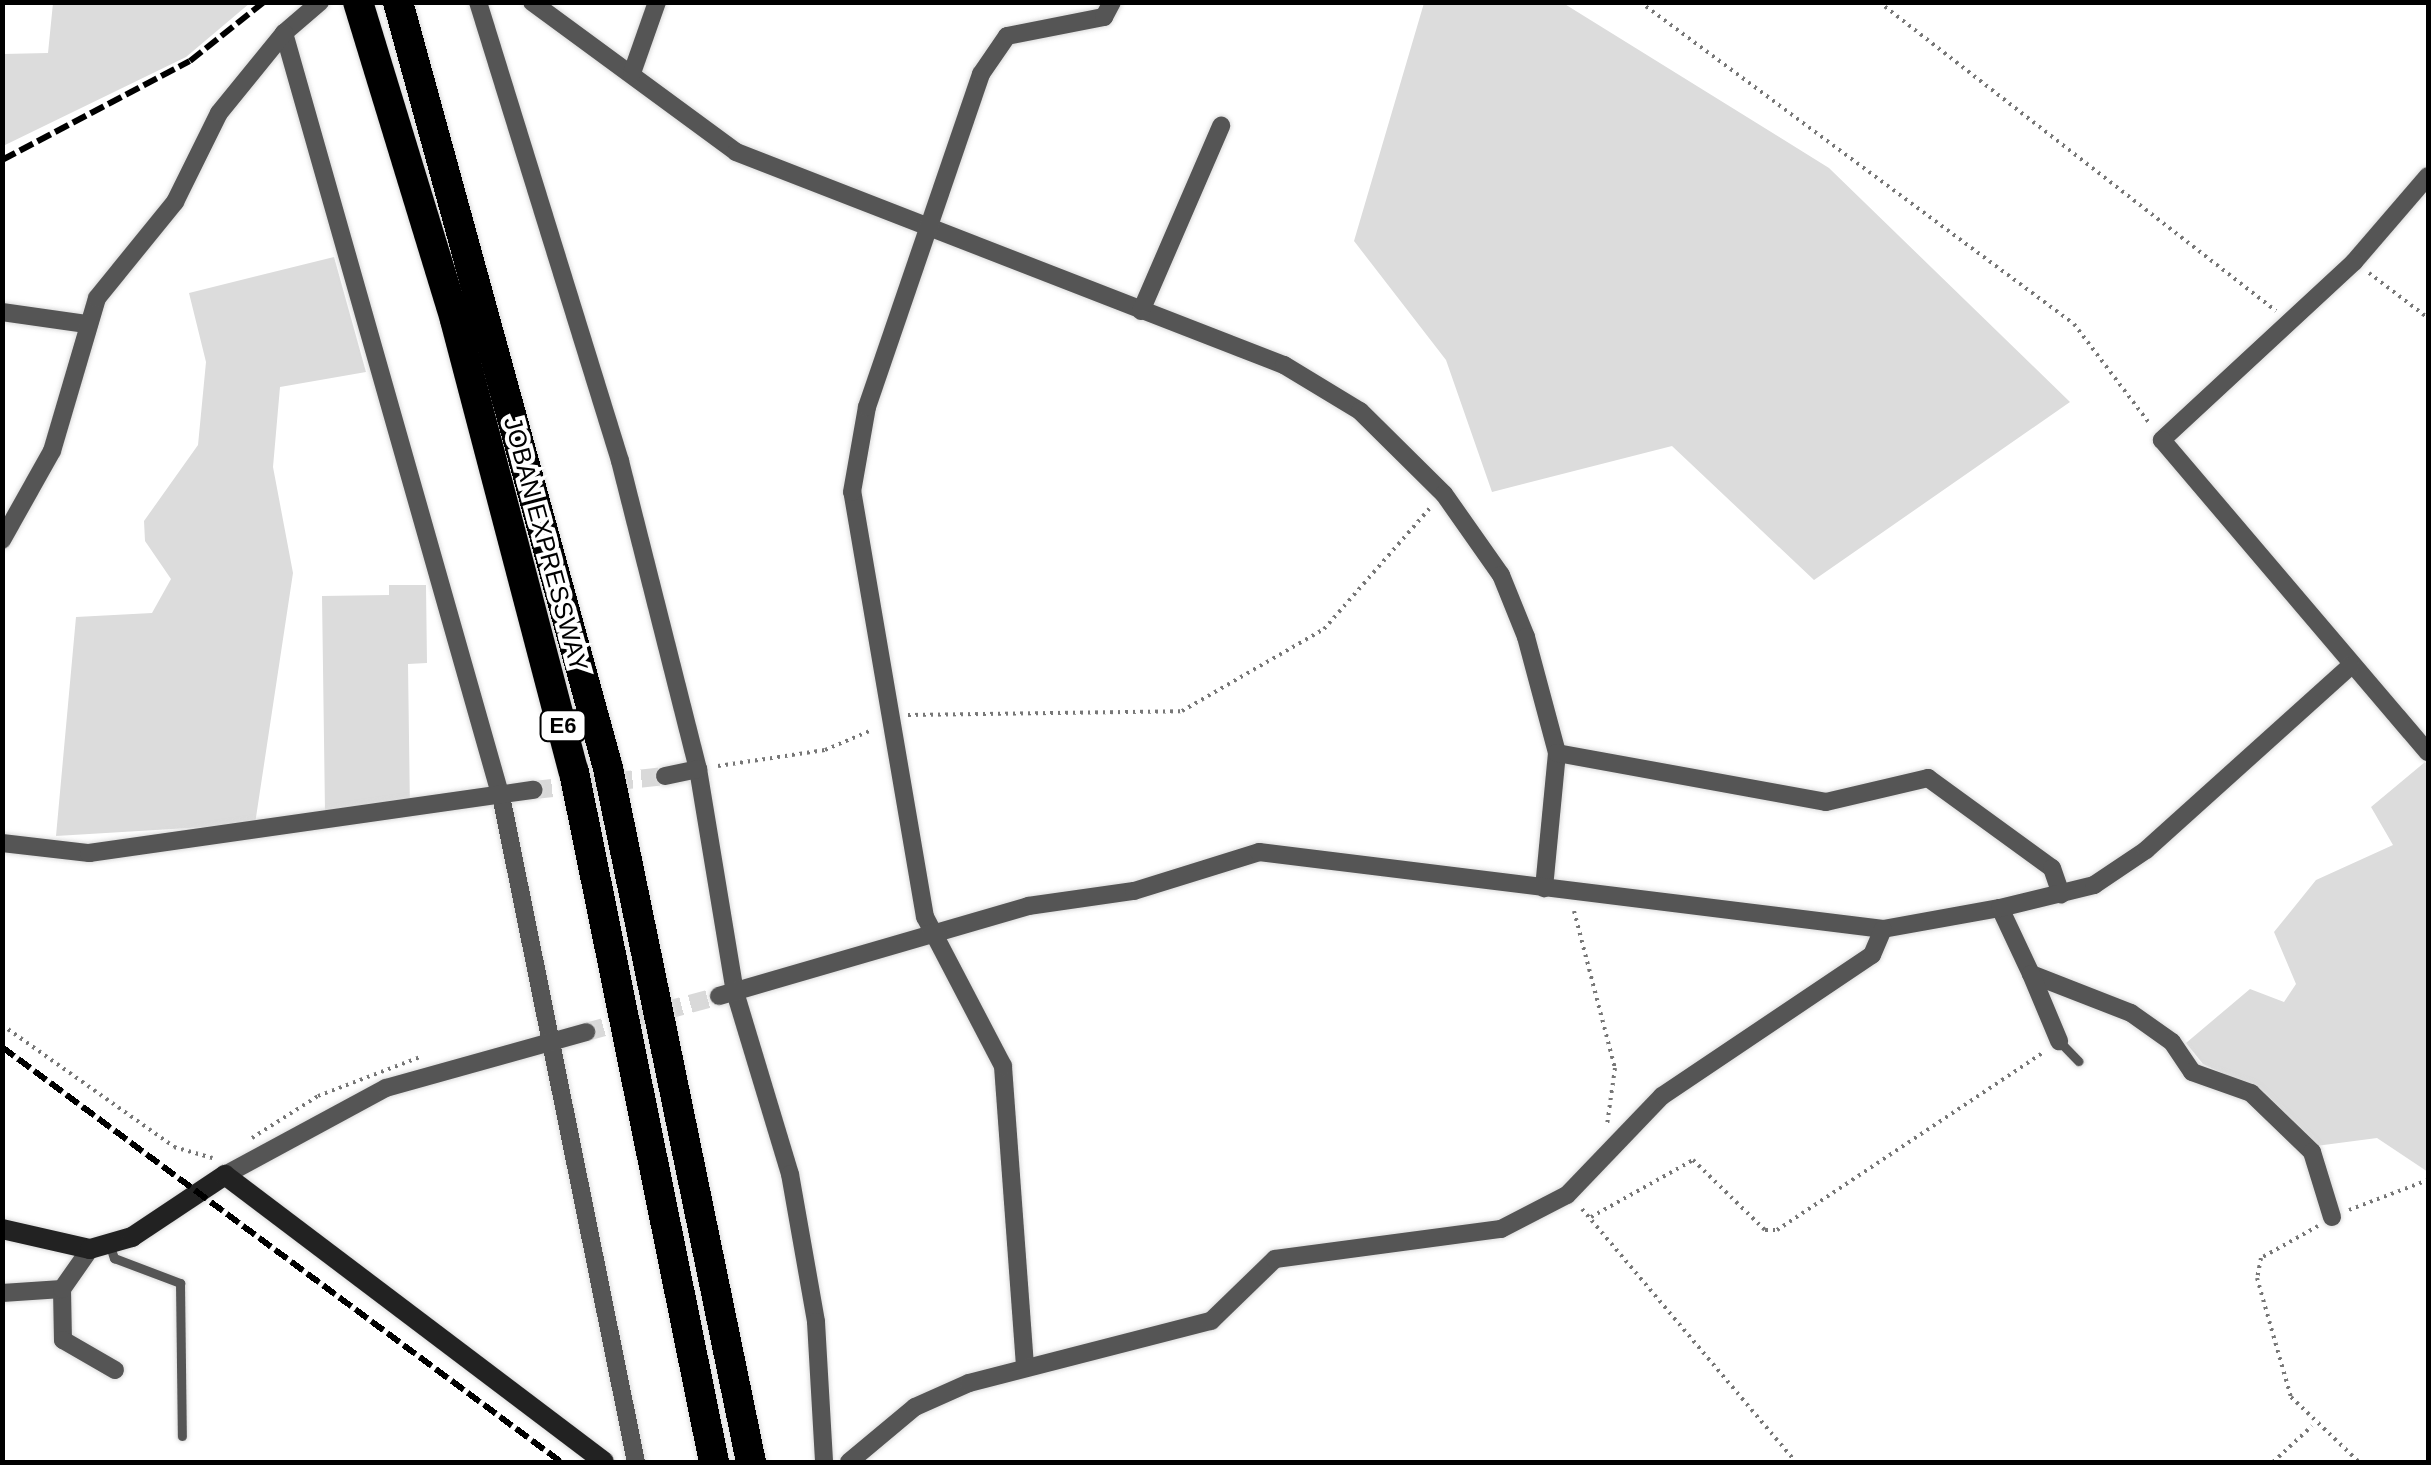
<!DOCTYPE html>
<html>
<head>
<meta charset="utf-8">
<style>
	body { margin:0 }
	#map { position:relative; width:2431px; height:1465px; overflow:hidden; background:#fff; font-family:Arial,sans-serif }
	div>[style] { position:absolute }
	.green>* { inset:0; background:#dcdcdc }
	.street-tunnel>* { height:18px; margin-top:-9px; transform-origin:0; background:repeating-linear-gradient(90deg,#d9d9d9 0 18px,transparent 0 27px) }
	.path>* { height:4px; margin-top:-2px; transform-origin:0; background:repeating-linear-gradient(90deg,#777 0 2.5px,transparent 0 7.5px) }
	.roads { filter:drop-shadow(0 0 2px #dbdbdb) drop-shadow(0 0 2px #dbdbdb) }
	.lane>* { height:9px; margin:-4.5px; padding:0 4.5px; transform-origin:4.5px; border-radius:4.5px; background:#555 }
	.street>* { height:18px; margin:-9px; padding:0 9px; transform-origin:9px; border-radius:9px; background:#555 }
	.secondary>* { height:20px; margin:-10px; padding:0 10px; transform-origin:10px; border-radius:10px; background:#222 }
	.highway>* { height:30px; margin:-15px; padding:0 15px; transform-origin:15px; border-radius:15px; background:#000 }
	.rail>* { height:6px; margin-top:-3px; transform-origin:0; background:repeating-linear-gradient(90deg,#000 0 15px,transparent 0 20px) }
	span { translate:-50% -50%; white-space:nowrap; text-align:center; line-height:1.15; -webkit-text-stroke:8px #fff; paint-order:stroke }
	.shield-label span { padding:2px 8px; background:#fff; border:2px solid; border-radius:8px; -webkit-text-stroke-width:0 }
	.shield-label { font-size:22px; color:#000; font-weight:700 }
	.street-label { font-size:25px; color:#000 }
	.frame { position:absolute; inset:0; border:5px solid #000; pointer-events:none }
</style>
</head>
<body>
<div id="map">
	<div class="green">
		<div style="clip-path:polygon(53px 3px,53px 2px,250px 3px,186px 57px,3px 146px,3px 54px,48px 53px)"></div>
		<div style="clip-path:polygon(1424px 3px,1563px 3px,1829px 168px,2070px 402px,1814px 580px,1672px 446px,1492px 492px,1446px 360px,1354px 241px)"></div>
		<div style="clip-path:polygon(334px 257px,366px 372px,280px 387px,273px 467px,293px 573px,255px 824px,56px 836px,76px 617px,152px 613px,171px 579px,145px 541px,144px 521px,198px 445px,206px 362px,189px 293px)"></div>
		<div style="clip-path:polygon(389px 585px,426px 585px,427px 663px,408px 664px,410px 811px,325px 812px,322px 596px,389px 595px)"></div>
		<div style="clip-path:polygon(2425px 762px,2428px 767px,2428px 1172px,2377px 1138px,2316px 1146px,2256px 1089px,2203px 1064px,2186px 1043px,2250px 989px,2284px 1002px,2296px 984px,2274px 932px,2316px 880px,2393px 845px,2371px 807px)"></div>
	</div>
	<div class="street-tunnel">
		<div style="left:534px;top:790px;width:132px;rotate:-6.1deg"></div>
		<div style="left:586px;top:1032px;width:138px;rotate:-15.1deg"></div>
	</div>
	<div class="path">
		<div style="left:1640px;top:2px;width:540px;rotate:36.57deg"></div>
		<div style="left:2074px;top:324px;width:126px;rotate:52.8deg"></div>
		<div style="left:1879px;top:2px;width:503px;rotate:37.89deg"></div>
		<div style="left:2369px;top:273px;width:74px;rotate:37.3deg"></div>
		<div style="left:908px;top:715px;width:274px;rotate:-0.8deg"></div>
		<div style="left:1182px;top:711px;width:164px;rotate:-30deg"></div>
		<div style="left:1324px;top:629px;width:161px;rotate:-48.8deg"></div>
		<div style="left:718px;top:766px;width:108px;rotate:-8.5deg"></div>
		<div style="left:825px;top:750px;width:51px;rotate:-23.1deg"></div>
		<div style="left:1574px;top:911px;width:162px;rotate:75.4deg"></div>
		<div style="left:1615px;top:1068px;width:58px;rotate:98deg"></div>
		<div style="left:2px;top:1025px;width:211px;rotate:35.3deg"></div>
		<div style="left:174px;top:1147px;width:40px;rotate:16deg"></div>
		<div style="left:252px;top:1138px;width:78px;rotate:-32.5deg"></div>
		<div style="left:318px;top:1096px;width:112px;rotate:-20.9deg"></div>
		<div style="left:1582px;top:1209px;width:331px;rotate:49.8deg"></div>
		<div style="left:2349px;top:1210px;width:85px;rotate:-20.8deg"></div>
		<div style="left:1591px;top:1217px;width:117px;rotate:-29.2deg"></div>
		<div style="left:1693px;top:1160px;width:100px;rotate:44.2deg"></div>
		<div style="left:1765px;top:1230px;width:12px"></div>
		<div style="left:1777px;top:1230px;width:321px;rotate:-33.7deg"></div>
		<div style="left:2318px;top:1226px;width:65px;rotate:150.7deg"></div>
		<div style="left:2261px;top:1258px;width:20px;rotate:101deg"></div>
		<div style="left:2257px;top:1278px;width:124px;rotate:74.1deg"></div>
		<div style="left:2291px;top:1397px;width:94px;rotate:43.7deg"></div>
		<div style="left:2273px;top:1462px;width:53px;rotate:-42.7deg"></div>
	</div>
	<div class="roads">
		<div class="lane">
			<div style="left:2059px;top:1041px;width:28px;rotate:46deg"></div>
			<div style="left:110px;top:1246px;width:13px;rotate:72deg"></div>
			<div style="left:114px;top:1258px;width:71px;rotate:20.7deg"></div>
			<div style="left:180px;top:1283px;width:153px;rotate:89.3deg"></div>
		</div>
		<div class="street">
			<div style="left:320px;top:2px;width:48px;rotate:139.3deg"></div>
			<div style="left:284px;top:33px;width:798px;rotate:74.15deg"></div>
			<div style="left:502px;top:801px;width:674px;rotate:78.54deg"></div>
			<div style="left:478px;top:2px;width:480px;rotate:72.8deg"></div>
			<div style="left:620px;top:461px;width:318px;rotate:75.8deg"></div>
			<div style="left:698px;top:769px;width:226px;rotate:80.6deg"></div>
			<div style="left:735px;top:992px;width:190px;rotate:73.2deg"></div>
			<div style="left:790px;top:1174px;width:150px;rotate:80deg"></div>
			<div style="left:816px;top:1322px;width:140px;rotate:86.7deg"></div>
			<div style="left:532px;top:2px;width:253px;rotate:36.3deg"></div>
			<div style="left:736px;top:152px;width:588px;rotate:21.24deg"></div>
			<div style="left:1284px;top:365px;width:89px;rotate:31.2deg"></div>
			<div style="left:1360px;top:411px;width:118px;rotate:44.7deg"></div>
			<div style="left:1444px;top:494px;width:99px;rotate:54.9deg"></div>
			<div style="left:1501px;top:575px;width:67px;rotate:68deg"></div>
			<div style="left:1526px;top:637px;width:120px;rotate:75deg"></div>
			<div style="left:1557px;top:753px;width:136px;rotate:95.5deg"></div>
			<div style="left:632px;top:73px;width:75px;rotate:-70.6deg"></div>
			<div style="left:2428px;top:176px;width:113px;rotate:130.7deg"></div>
			<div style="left:2354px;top:262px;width:262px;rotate:137.2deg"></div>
			<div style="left:2162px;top:440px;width:410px;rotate:49.6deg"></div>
			<div style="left:1141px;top:311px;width:202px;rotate:-66.6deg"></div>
			<div style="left:2px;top:312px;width:85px;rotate:8.1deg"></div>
			<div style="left:2px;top:540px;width:102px;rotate:-60.7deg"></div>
			<div style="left:52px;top:451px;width:159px;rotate:-73.6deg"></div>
			<div style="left:97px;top:298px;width:124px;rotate:-50.9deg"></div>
			<div style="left:175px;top:202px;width:99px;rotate:-63.7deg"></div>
			<div style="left:219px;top:113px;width:103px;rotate:-50.9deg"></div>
			<div style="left:1557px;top:753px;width:273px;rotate:10.3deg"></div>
			<div style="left:1826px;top:802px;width:105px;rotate:-13.2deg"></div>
			<div style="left:1928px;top:778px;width:153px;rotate:36deg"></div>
			<div style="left:2052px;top:868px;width:28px;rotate:71deg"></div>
			<div style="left:665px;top:776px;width:34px;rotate:-12deg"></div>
			<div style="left:2px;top:843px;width:88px;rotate:6.6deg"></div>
			<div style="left:89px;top:853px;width:449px;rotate:-8.1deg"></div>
			<div style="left:2000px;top:908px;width:73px;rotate:64.8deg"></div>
			<div style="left:2031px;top:974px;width:107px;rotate:21.3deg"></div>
			<div style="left:2131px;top:1013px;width:50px;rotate:35.3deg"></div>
			<div style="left:2172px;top:1042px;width:36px;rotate:56deg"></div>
			<div style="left:2192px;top:1072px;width:63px;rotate:19.6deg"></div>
			<div style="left:2251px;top:1093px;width:85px;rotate:44deg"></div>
			<div style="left:2312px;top:1152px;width:68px;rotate:72.9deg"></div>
			<div style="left:2031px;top:974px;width:73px;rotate:67.3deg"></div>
			<div style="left:719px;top:996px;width:322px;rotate:-16.2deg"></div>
			<div style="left:1028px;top:906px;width:107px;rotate:-8.1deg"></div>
			<div style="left:1134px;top:891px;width:131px;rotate:-17.3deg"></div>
			<div style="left:1259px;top:852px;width:629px;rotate:7.03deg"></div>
			<div style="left:1883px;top:929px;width:119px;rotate:-10.2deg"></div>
			<div style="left:2000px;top:908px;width:97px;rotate:-13.7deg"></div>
			<div style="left:2094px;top:885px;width:63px;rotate:-33.9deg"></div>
			<div style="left:2146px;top:850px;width:275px;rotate:-42deg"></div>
			<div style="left:225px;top:1175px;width:183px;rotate:-28.4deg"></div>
			<div style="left:386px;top:1088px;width:208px;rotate:-15.6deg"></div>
			<div style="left:62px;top:1289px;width:51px;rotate:88.9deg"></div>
			<div style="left:63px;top:1340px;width:60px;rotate:30deg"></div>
			<div style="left:2px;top:1293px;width:60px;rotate:-3.8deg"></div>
			<div style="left:62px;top:1289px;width:49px;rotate:-55deg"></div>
			<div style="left:1025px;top:1366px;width:301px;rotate:-94.2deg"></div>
			<div style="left:1003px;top:1066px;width:168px;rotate:-117.6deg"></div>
			<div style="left:925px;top:917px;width:431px;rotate:-99.7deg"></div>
			<div style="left:852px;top:492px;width:86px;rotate:-80deg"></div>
			<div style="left:867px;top:407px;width:352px;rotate:-71.1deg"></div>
			<div style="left:981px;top:74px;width:46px;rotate:-55.6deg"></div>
			<div style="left:1007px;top:36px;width:99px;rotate:-11.1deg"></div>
			<div style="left:1104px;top:17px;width:17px;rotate:-62deg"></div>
			<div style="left:849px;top:1462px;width:86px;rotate:-39.8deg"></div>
			<div style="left:915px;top:1407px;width:59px;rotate:-24deg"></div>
			<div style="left:969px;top:1383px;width:250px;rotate:-14.4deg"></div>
			<div style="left:1211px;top:1321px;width:89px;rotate:-44.1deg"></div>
			<div style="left:1275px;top:1259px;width:228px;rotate:-7.6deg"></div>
			<div style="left:1501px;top:1229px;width:74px;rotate:-27.3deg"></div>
			<div style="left:1567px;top:1195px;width:137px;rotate:-46.2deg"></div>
			<div style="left:1662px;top:1096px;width:253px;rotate:-33.9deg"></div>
			<div style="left:1872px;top:955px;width:28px;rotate:-67deg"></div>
		</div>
		<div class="secondary">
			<div style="left:2px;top:1229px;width:90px;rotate:12.8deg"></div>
			<div style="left:90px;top:1249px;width:44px;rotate:-15.9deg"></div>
			<div style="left:132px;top:1237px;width:112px;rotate:-33.7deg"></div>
			<div style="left:225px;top:1175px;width:475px;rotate:37.1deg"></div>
		</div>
		<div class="highway">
			<div style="left:358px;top:2px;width:332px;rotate:73deg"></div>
			<div style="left:455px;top:320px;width:467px;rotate:75.3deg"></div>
			<div style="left:574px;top:772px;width:704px;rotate:78.53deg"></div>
			<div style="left:398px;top:2px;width:794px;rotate:74.67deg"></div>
			<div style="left:608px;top:768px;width:709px;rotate:78.36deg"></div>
		</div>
	</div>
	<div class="rail">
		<div style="left:2px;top:160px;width:212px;rotate:-27.8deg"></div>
		<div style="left:190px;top:61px;width:95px;rotate:-38.6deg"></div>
		<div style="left:2px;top:1047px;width:696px;rotate:36.59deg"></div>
	</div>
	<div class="shield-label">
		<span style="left:563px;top:726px">E6</span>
	</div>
	<div class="street-label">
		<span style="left:546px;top:544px;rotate:75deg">JOBAN EXPRESSWAY</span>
	</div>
	<div class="frame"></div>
</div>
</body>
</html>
